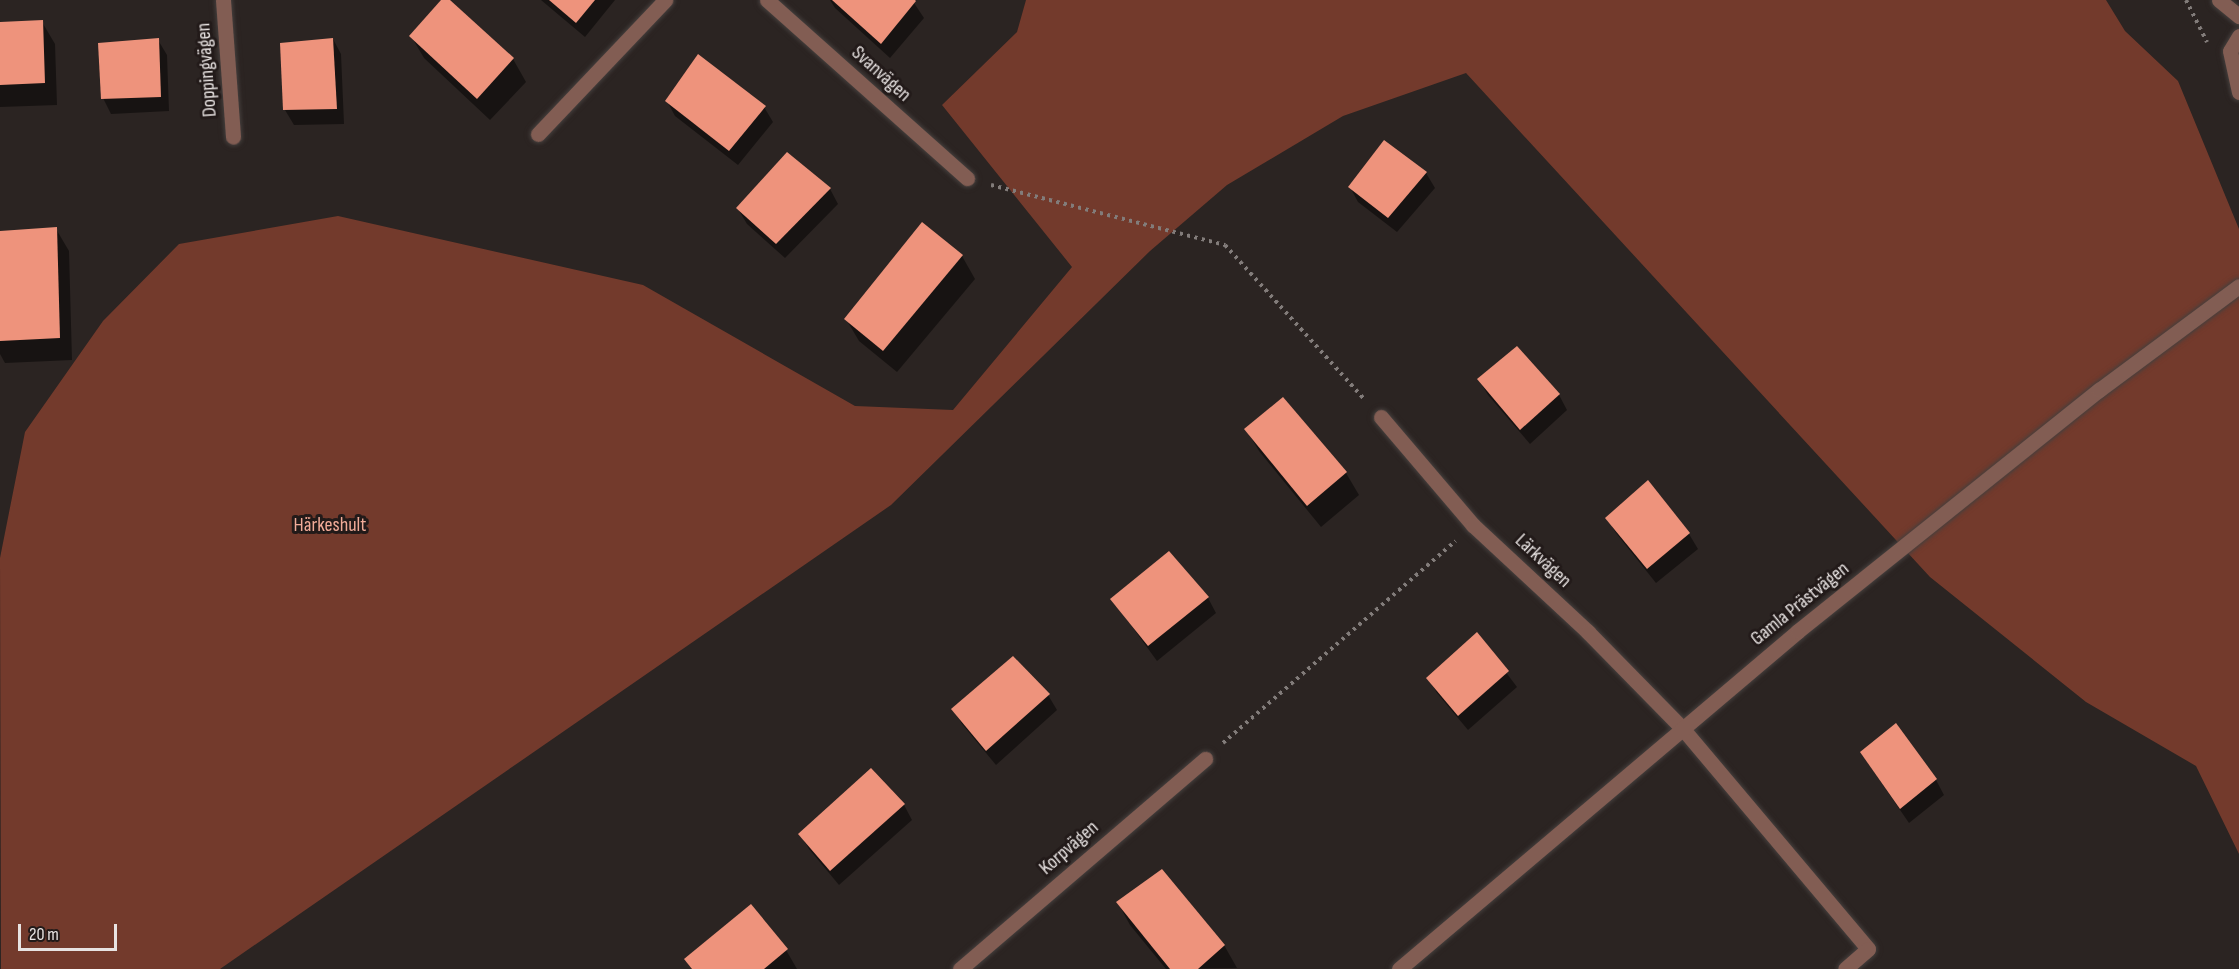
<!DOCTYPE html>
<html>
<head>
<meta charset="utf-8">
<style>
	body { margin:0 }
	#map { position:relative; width:2239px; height:969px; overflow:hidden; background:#2b2422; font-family:"Sofia Sans Condensed",sans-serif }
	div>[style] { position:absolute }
	.green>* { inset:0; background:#733a2c }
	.shadow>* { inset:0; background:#0007 }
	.building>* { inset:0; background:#ee937c }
	.path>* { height:4px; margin-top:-2px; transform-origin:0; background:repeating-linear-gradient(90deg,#827c7a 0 3px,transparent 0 7.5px) }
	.roads { filter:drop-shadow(0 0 2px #453f3d) drop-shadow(0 0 2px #453f3d) }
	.service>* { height:15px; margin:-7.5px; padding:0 7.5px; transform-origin:7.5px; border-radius:7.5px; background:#825d53 }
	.minor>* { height:15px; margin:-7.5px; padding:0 7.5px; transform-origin:7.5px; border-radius:7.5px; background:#825d53 }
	span { translate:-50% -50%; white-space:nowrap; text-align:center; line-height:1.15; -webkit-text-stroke:6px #221a19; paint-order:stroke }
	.street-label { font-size:20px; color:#e8e3e2 }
	.park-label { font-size:20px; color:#f1ab98 }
	.scale { position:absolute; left:18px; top:924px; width:99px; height:27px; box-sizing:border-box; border:3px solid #e8e3e2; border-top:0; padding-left:8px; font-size:18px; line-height:21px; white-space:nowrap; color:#e8e3e2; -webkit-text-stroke:4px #221a19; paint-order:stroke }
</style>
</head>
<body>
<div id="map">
	<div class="green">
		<div style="clip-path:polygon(1026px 0,2106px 0,2125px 31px,2178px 81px,2239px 229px,2239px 854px,2196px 766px,2086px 702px,1930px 577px,1466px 73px,1343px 116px,1227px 185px,1150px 251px,891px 505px,220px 969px,1px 969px,0 558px,25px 432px,103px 321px,179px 244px,338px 216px,643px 285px,855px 406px,953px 410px,1072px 267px,942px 105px,1017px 32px)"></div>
	</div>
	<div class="shadow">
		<div style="clip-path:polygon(443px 0,448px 0,513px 59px,526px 82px,490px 120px,424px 58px,411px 36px)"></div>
		<div style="clip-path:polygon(541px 0,615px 0,585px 37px)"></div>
		<div style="clip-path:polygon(830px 0,912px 0,924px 18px,890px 58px,835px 8px)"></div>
		<div style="clip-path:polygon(42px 22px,55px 44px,57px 105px,0 107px,0 23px)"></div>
		<div style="clip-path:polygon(333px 39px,341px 54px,344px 124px,294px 125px,285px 110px,282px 45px)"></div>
		<div style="clip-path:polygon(158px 40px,167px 55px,169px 111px,111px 114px,103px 98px)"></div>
		<div style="clip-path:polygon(667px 101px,764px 107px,773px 122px,738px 165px,675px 116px)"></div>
		<div style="clip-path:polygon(1426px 173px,1435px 188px,1397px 232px,1358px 202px,1350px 187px)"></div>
		<div style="clip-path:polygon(830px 189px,838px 204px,785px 258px,747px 224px,738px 209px)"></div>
		<div style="clip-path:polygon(922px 224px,962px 256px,975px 279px,897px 372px,859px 341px,846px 319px)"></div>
		<div style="clip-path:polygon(56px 229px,69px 251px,72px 360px,5px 363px,0 354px,0 233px)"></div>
		<div style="clip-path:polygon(1479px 380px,1559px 395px,1567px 410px,1530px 444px,1488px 395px)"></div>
		<div style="clip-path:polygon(1283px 399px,1346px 473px,1359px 495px,1321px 527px,1259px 451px,1246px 429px)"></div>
		<div style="clip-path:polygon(1607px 518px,1689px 534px,1698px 549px,1656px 583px,1616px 533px)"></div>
		<div style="clip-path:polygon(1208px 598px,1216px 613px,1157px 661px,1112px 599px)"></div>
		<div style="clip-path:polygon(1477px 634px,1517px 687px,1468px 730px,1437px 693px,1428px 678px)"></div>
		<div style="clip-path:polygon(1048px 695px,1057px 710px,996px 765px,962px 724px,953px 709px)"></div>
		<div style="clip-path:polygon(1861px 753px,1936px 780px,1944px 795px,1909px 823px)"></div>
		<div style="clip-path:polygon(871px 770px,904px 805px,912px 820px,839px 885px,809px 849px,800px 834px)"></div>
		<div style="clip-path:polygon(1118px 903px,1224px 945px,1237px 968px,1166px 969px,1130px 925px)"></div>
		<div style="clip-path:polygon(786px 950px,797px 969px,692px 969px,686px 960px)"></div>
	</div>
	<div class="building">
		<div style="clip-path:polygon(441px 0,450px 0,514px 58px,477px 99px,409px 36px)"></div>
		<div style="clip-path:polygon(549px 0,595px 0,576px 23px)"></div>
		<div style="clip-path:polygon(832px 0,915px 0,916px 1px,881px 44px)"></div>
		<div style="clip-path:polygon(43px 20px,45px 83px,0 85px,0 22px)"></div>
		<div style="clip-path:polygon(159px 38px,161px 97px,101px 99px,98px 43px)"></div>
		<div style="clip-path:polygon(333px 38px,337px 109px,283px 110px,280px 43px)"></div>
		<div style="clip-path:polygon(698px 54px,766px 106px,729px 151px,665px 101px)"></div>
		<div style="clip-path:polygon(1384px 140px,1427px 172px,1388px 218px,1348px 187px)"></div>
		<div style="clip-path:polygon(787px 152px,831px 188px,776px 244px,736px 208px)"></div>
		<div style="clip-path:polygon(922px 222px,963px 255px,883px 351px,844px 319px)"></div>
		<div style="clip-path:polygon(57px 227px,60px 338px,0 341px,0 231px)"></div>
		<div style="clip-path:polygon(1517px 346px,1560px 394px,1520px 430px,1477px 379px)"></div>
		<div style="clip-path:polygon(1283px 397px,1347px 472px,1307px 506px,1244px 429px)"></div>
		<div style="clip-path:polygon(1648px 480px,1690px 533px,1647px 569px,1605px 518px)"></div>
		<div style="clip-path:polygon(1169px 551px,1209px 597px,1148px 646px,1110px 599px)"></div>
		<div style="clip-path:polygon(1477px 632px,1509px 671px,1458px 716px,1426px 678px)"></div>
		<div style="clip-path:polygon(1013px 656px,1050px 694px,986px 751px,951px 709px)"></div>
		<div style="clip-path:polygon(1896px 723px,1937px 779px,1900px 809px,1860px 752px)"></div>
		<div style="clip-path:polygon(871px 768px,905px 804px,830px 871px,798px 834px)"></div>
		<div style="clip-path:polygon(1162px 869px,1225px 945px,1198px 969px,1170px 969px,1116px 902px)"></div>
		<div style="clip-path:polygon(751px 904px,788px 949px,764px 969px,692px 969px,684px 959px)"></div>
	</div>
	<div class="path">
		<div style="left:2186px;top:0;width:47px;rotate:63.4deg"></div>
		<div style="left:991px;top:185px;width:242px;rotate:14.4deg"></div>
		<div style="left:1225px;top:245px;width:209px;rotate:47.9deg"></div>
		<div style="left:1223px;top:743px;width:308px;rotate:-41deg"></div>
	</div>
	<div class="roads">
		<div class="service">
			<div style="left:2239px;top:36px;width:17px;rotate:121deg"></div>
			<div style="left:2230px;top:51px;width:42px;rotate:77.6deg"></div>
		</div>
		<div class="minor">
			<div style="left:223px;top:0;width:137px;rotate:85.8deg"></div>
			<div style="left:767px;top:0;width:268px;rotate:41.7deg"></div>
			<div style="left:2219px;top:0;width:26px;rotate:39deg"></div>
			<div style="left:538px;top:134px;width:185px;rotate:-46.5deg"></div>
			<div style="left:1381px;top:417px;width:142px;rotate:49.6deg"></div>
			<div style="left:1473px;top:525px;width:157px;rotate:42.9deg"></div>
			<div style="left:1588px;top:632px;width:136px;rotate:45.6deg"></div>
			<div style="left:1683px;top:729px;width:287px;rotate:49.9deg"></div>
			<div style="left:1868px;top:949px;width:30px;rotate:139deg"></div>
			<div style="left:960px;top:969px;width:323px;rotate:-40.6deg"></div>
			<div style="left:1399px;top:969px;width:523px;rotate:-40.27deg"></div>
			<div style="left:1798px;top:631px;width:386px;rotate:-38.7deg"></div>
			<div style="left:2099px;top:390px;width:174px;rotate:-36.6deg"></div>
		</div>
	</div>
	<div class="street-label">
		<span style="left:207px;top:70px;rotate:-94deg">Doppingvägen</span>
		<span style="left:881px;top:74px;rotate:42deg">Svanvägen</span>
		<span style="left:1543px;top:561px;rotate:43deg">Lärkvägen</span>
		<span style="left:1800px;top:604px;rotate:-39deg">Gamla Prästvägen</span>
		<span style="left:1069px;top:848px;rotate:-41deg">Korpvägen</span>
	</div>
	<div class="park-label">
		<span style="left:330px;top:525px">Härkeshult</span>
	</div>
	<div class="scale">20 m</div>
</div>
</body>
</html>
